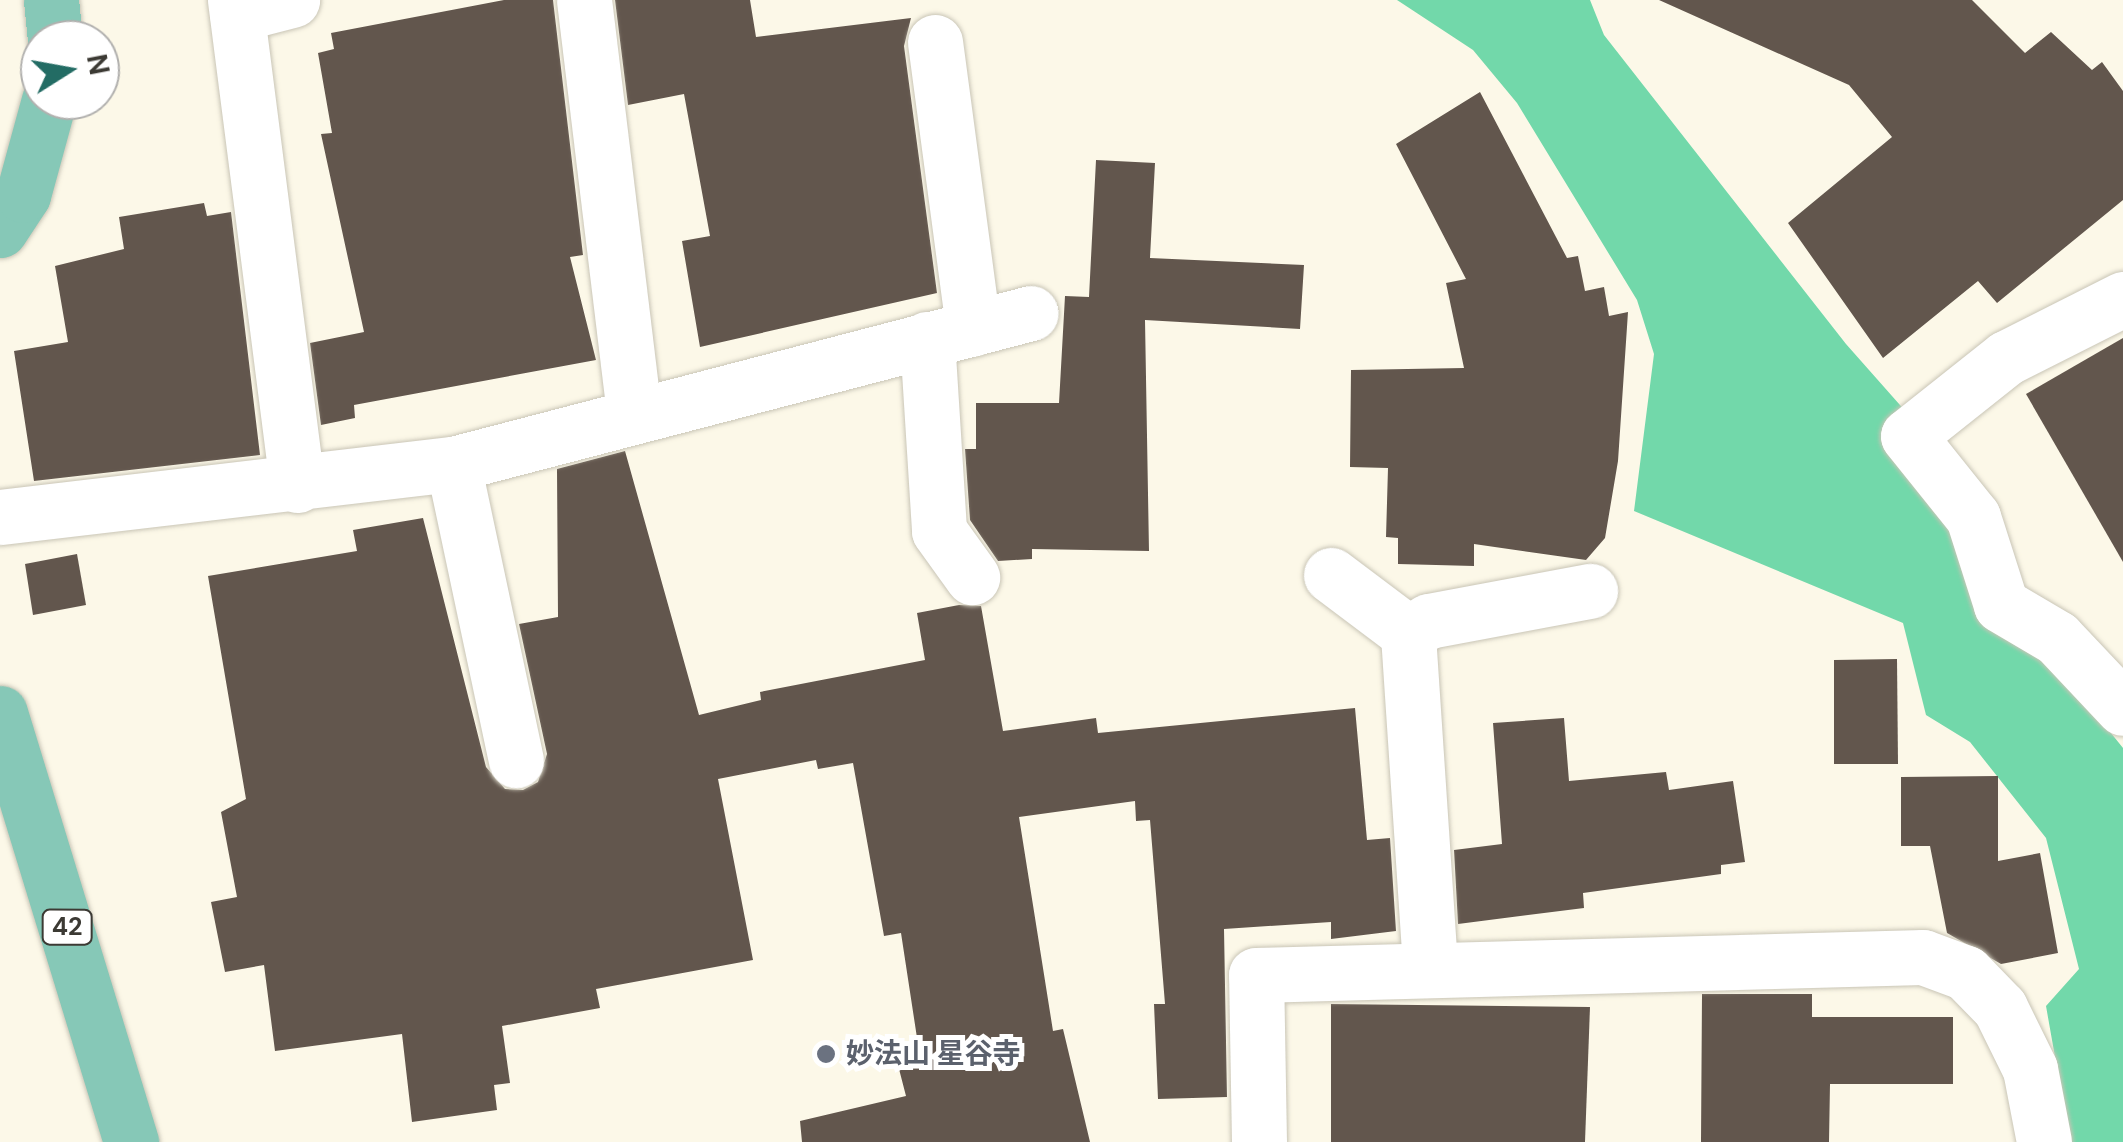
<!DOCTYPE html>
<html>
<head>
<meta charset="utf-8">
<style>
	body { margin:0 }
	#map { position:relative; width:2123px; height:1142px; overflow:hidden; background:#fcf8e8; font-family:"DM Sans","Noto Sans JP",sans-serif }
	div>[style] { position:absolute }
	.forest>* { inset:0; background:#72d8aa }
	.building>* { inset:0; background:#62564d }
	.roads { filter:drop-shadow(0 0 2px #c9c5b6) drop-shadow(0 0 2px #c9c5b6) }
	.minor>* { height:55px; margin:-27.5px; padding:0 27.5px; transform-origin:27.5px; border-radius:27.5px; background:#fff }
	.major>* { height:55px; margin:-27.5px; padding:0 27.5px; transform-origin:27.5px; border-radius:27.5px; background:#86c8b7 }
	.dots>* { width:28px; height:28px; translate:-50% -50%; box-sizing:border-box; border:5px solid #fff; border-radius:50% }
	span { translate:-50% -50%; white-space:nowrap; text-align:center; line-height:1.15; -webkit-text-stroke:10px #fff; paint-order:stroke }
	.shield-label span { padding:2px 8px; background:#fff; border:2px solid; border-radius:8px; -webkit-text-stroke-width:0 }
	.shield-label { font-size:25px; color:#3c3a34; font-weight:700 }
	.worship-label { font-size:28px; color:#5b616d; font-weight:700 }
	.left { translate:0 -50%; text-align:left }
	.north { position:absolute; left:20px; top:20px; width:100px; height:100px; box-sizing:border-box; background:#fff; border:2px solid #b1b0ae; border-radius:50%; rotate:79deg; font-size:28px; font-weight:700; line-height:40px; text-align:center; color:#3c3a34 }
	.north::after { content:''; display:block; margin:auto; width:35px; height:45px; background:#236c64; clip-path:polygon(50% 0,100% 100%,50% 72%,0 100%) }
</style>
</head>
<body>
<div id="map">
	<div class="forest">
		<div style="clip-path:polygon(1397px 0,1590px 0,1604px 35px,1846px 344px,1984px 500px,2017px 616px,2123px 748px,2123px 1142px,2070px 1142px,2046px 1006px,2079px 969px,2046px 838px,1970px 742px,1926px 715px,1903px 623px,1634px 511px,1654px 354px,1637px 300px,1517px 103px,1473px 50px)"></div>
	</div>
	<div class="building">
		<div style="clip-path:polygon(504px 0,553px 0,583px 255px,570px 257px,596px 360px,354px 405px,355px 418px,321px 425px,310px 343px,364px 332px,321px 134px,332px 133px,318px 53px,334px 49px,331px 33px)"></div>
		<div style="clip-path:polygon(615px 0,750px 0,756px 37px,911px 18px,904px 46px,937px 293px,700px 347px,682px 241px,710px 236px,684px 94px,628px 105px)"></div>
		<div style="clip-path:polygon(1659px 0,1972px 0,2025px 53px,2051px 32px,2092px 70px,2102px 62px,2123px 91px,2123px 200px,1997px 303px,1978px 281px,1883px 358px,1788px 223px,1892px 137px,1849px 85px)"></div>
		<div style="clip-path:polygon(1480px 92px,1567px 258px,1578px 256px,1585px 291px,1604px 287px,1609px 316px,1628px 312px,1618px 461px,1605px 538px,1586px 560px,1474px 544px,1474px 566px,1398px 564px,1398px 538px,1386px 537px,1388px 468px,1350px 467px,1351px 370px,1464px 368px,1446px 283px,1466px 279px,1396px 144px)"></div>
		<div style="clip-path:polygon(1096px 160px,1155px 163px,1150px 258px,1304px 265px,1300px 329px,1145px 320px,1149px 551px,1032px 549px,1032px 559px,998px 561px,970px 520px,965px 449px,976px 449px,976px 403px,1059px 403px,1065px 296px,1089px 297px)"></div>
		<div style="clip-path:polygon(204px 203px,207px 216px,231px 212px,260px 455px,34px 481px,14px 351px,68px 342px,55px 266px,124px 249px,119px 217px)"></div>
		<div style="clip-path:polygon(2123px 338px,2123px 562px,2026px 394px)"></div>
		<div style="clip-path:polygon(625px 451px,699px 715px,761px 700px,760px 692px,925px 660px,917px 613px,959px 605px,981px 606px,1003px 731px,1096px 718px,1098px 733px,1355px 708px,1367px 840px,1390px 838px,1396px 931px,1331px 939px,1331px 922px,1224px 929px,1227px 1097px,1158px 1099px,1154px 1004px,1165px 1004px,1150px 820px,1136px 821px,1135px 801px,1019px 817px,1053px 1031px,1063px 1029px,1090px 1142px,802px 1142px,800px 1121px,906px 1096px,899px 1069px,921px 1064px,901px 933px,884px 936px,853px 763px,818px 769px,816px 760px,718px 779px,753px 960px,596px 989px,600px 1008px,502px 1026px,510px 1083px,494px 1085px,497px 1110px,412px 1122px,402px 1034px,275px 1051px,264px 965px,225px 972px,211px 902px,237px 897px,221px 812px,246px 799px,208px 576px,357px 551px,353px 530px,423px 518px,486px 767px,505px 789px,523px 790px,538px 782px,547px 754px,519px 624px,558px 617px,557px 469px)"></div>
		<div style="clip-path:polygon(77px 554px,86px 605px,33px 615px,25px 564px)"></div>
		<div style="clip-path:polygon(1897px 659px,1898px 764px,1834px 764px,1834px 660px)"></div>
		<div style="clip-path:polygon(1564px 718px,1569px 781px,1666px 772px,1669px 790px,1733px 781px,1745px 862px,1721px 865px,1721px 874px,1583px 893px,1584px 908px,1458px 924px,1454px 850px,1502px 844px,1493px 723px)"></div>
		<div style="clip-path:polygon(1998px 776px,1998px 861px,2040px 853px,2058px 953px,2001px 964px,1947px 933px,1930px 846px,1901px 846px,1901px 777px)"></div>
		<div style="clip-path:polygon(1702px 994px,1812px 994px,1812px 1017px,1953px 1017px,1953px 1084px,1830px 1084px,1829px 1142px,1701px 1142px)"></div>
		<div style="clip-path:polygon(1331px 1004px,1590px 1007px,1585px 1142px,1331px 1142px)"></div>
	</div>
	<div class="roads">
		<div class="minor">
			<div style="left:235px;top:0;width:489px;rotate:82.7deg"></div>
			<div style="left:584px;top:0;width:418px;rotate:83.1deg"></div>
			<div style="left:237px;top:14px;width:57px;rotate:-14.3deg"></div>
			<div style="left:935px;top:42px;width:289px;rotate:82.4deg"></div>
			<div style="left:2123px;top:299px;width:131px;rotate:153.2deg"></div>
			<div style="left:2006px;top:358px;width:125px;rotate:141.5deg"></div>
			<div style="left:1908px;top:436px;width:104px;rotate:51.3deg"></div>
			<div style="left:1973px;top:517px;width:92px;rotate:72.3deg"></div>
			<div style="left:2001px;top:605px;width:65px;rotate:30.5deg"></div>
			<div style="left:2057px;top:638px;width:96px;rotate:46.7deg"></div>
			<div style="left:927px;top:339px;width:192px;rotate:86.4deg"></div>
			<div style="left:939px;top:531px;width:57px;rotate:54.3deg"></div>
			<div style="left:453px;top:464px;width:303px;rotate:78deg"></div>
			<div style="left:0;top:517px;width:456px;rotate:-6.7deg"></div>
			<div style="left:453px;top:464px;width:597px;rotate:-14.64deg"></div>
			<div style="left:1331px;top:575px;width:96px;rotate:37deg"></div>
			<div style="left:1430px;top:966px;width:334px;rotate:-93.8deg"></div>
			<div style="left:1408px;top:633px;width:24px;rotate:-30deg"></div>
			<div style="left:1429px;top:621px;width:164px;rotate:-10.6deg"></div>
			<div style="left:1259px;top:1142px;width:167px;rotate:-91deg"></div>
			<div style="left:1256px;top:975px;width:667px;rotate:-1.55deg"></div>
			<div style="left:1923px;top:957px;width:46px;rotate:20.4deg"></div>
			<div style="left:1966px;top:973px;width:49px;rotate:45.8deg"></div>
			<div style="left:2000px;top:1008px;width:68px;rotate:63.8deg"></div>
			<div style="left:2030px;top:1069px;width:74px;rotate:79.1deg"></div>
		</div>
		<div class="major">
			<div style="left:51px;top:0;width:40px;rotate:84.3deg"></div>
			<div style="left:0;top:230px;width:42px;rotate:-56.7deg"></div>
			<div style="left:23px;top:195px;width:98px;rotate:-74.7deg"></div>
			<div style="left:0;top:713px;width:449px;rotate:73deg"></div>
		</div>
	</div>
	<div class="dots">
		<div style="left:826px;top:1054px;background:#6b7280"></div>
	</div>
	<div class="shield-label">
		<span style="left:67px;top:927px">42</span>
	</div>
	<div class="worship-label">
		<span class="left" style="left:846px;top:1054px">妙法山 星谷寺</span>
	</div>
	<div class="north">N</div>
</div>
</body>
</html>
